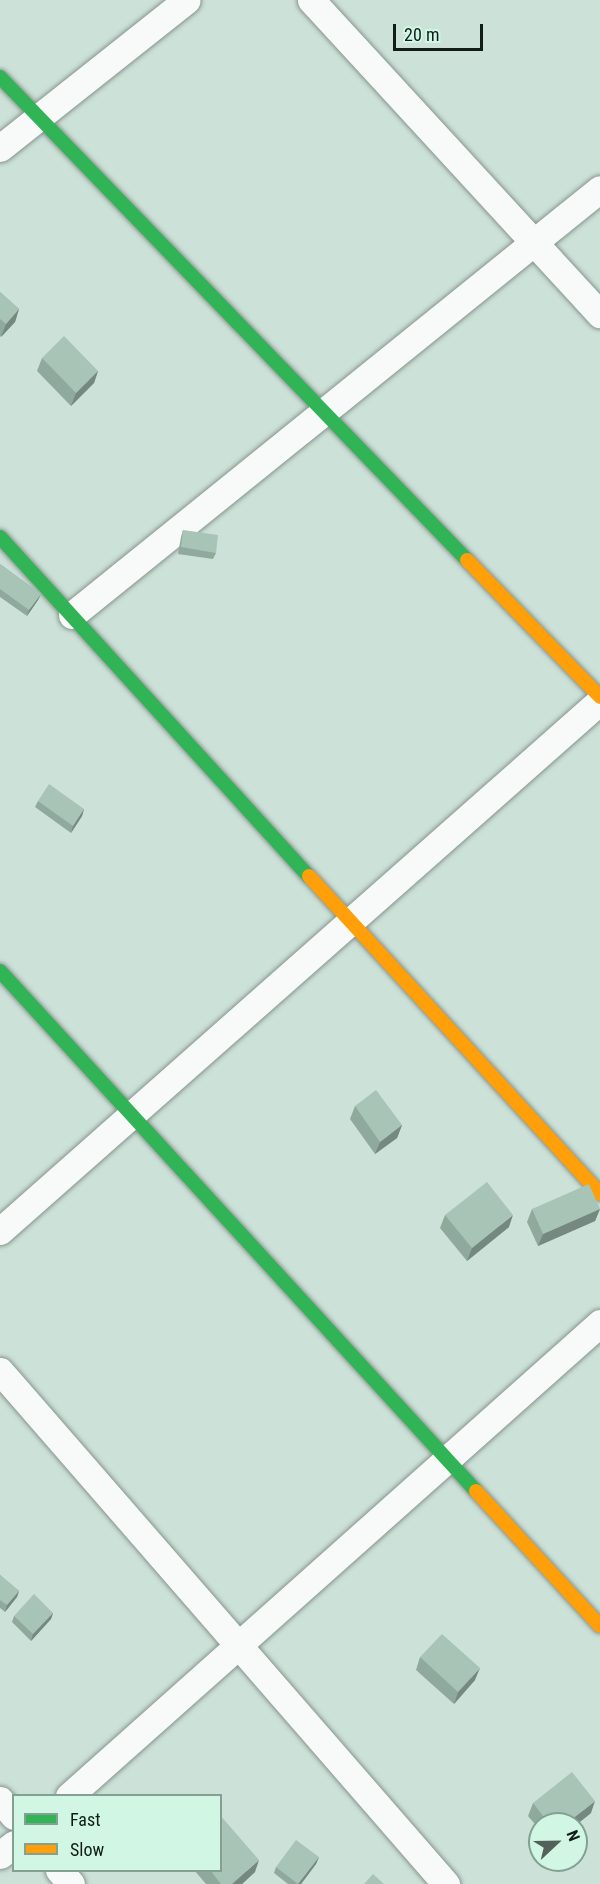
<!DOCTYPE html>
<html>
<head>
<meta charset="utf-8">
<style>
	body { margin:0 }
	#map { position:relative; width:600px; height:1884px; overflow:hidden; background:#cce1d7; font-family:"Roboto Condensed",sans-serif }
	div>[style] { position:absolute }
	.roads { filter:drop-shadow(0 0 2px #86958e) drop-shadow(0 0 2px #86958e) }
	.street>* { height:27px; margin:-13.5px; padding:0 13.5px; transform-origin:13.5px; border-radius:13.5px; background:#f7faf9 }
	.fast>* { height:14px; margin:-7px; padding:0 7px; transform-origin:7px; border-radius:7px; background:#30b455 }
	.slow>* { height:14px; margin:-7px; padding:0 7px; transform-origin:7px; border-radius:7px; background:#ff9f0a }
	.wall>* { inset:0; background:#90a99d }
	.shaded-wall>* { inset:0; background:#758980 }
	.building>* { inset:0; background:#a7c4b7 }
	span { translate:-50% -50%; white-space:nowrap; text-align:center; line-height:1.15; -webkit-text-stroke:5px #d1f6e4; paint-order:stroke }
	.legend { position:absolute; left:12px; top:1794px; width:210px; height:78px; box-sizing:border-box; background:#d1f6e4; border:2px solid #84a092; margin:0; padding:8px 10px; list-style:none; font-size:18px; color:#101e17 }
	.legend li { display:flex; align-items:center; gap:12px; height:30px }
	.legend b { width:30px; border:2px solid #84a092 }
	.north { position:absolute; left:528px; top:1812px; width:60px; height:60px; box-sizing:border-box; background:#d1f6e4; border:2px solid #84a092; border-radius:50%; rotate:68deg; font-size:16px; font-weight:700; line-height:24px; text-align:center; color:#101e17 }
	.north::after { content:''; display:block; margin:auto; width:21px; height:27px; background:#52625a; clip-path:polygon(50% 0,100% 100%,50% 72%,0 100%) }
	.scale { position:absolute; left:393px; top:24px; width:90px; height:27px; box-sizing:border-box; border:3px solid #101e17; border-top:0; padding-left:8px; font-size:18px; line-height:21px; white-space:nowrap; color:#101e17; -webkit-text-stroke:4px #d1f6e4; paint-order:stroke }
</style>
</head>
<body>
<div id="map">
	<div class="roads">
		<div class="street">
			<div style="left:311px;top:0;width:427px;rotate:47.4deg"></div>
			<div style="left:0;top:148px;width:238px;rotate:-38.4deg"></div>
			<div style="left:72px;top:615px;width:678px;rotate:-38.9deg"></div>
			<div style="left:0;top:1231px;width:801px;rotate:-41.46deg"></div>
			<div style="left:0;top:1371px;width:680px;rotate:49deg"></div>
			<div style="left:69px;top:1796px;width:711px;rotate:-41.69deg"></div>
			<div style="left:0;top:1800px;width:21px;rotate:49deg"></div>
			<div style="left:0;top:1855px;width:18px;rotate:-38deg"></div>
			<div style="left:59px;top:1870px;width:18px;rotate:49deg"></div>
		</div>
		<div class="fast">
			<div style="left:0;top:77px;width:672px;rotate:45.96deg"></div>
			<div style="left:0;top:537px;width:459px;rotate:47.7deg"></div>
			<div style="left:0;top:971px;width:705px;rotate:47.53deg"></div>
		</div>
		<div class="slow">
			<div style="left:467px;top:560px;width:191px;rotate:45.8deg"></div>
			<div style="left:309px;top:876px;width:431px;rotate:47.5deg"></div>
			<div style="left:476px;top:1491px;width:183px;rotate:47.4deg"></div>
		</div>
	</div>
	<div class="wall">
		<div style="clip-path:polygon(0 292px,19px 309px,15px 322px,1px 337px,0 336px)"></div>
		<div style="clip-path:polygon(42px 358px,98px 371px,94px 383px,71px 406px,37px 371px)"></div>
		<div style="clip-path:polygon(183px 530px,216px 553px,213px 559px,178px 554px,181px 537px)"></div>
		<div style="clip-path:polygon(0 564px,41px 594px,38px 600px,27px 616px,0 597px)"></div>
		<div style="clip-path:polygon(38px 801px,84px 809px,82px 816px,71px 833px,35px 807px)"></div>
		<div style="clip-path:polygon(355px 1106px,402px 1125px,397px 1138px,375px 1154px,350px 1119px)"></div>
		<div style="clip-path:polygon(532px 1209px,600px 1209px,595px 1221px,538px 1246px,527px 1222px)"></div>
		<div style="clip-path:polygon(445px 1215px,509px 1227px,467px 1261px,440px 1228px)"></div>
		<div style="clip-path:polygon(0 1575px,19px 1591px,17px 1597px,5px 1612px,0 1608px)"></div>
		<div style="clip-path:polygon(53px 1613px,51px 1619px,31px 1641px,12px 1622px,14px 1616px)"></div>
		<div style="clip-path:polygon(420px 1657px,475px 1680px,454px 1704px,416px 1670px)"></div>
		<div style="clip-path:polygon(533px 1803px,591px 1813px,576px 1825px,540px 1824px,540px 1830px,528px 1816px)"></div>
		<div style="clip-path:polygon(319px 1857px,316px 1864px,301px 1884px,288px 1884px,274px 1873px,276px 1867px)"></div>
		<div style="clip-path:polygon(194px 1870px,220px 1870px,255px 1872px,242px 1884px,206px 1884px)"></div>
	</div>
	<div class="shaded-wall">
		<div style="clip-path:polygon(19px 309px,15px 322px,1px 337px,6px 324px)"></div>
		<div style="clip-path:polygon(98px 371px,94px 383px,71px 406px,76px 393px)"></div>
		<div style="clip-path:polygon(41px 594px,38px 600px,27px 616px,29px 610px)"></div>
		<div style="clip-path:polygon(84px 809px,82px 816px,71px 833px,73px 826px)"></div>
		<div style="clip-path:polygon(402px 1125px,397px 1138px,375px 1154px,380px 1142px)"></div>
		<div style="clip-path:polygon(600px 1209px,595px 1221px,538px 1246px,543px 1234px)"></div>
		<div style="clip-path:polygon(513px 1215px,509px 1227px,467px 1261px,472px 1248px)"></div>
		<div style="clip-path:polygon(19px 1591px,17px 1597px,5px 1612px,7px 1605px)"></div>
		<div style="clip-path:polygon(53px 1613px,51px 1619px,31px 1641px,33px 1634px)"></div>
		<div style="clip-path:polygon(480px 1668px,475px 1680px,454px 1704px,458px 1692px)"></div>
		<div style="clip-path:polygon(595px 1801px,591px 1813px,576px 1825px,566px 1824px)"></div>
		<div style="clip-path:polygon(319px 1857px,316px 1864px,301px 1884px,298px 1884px)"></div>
		<div style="clip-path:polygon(259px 1860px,255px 1872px,242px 1884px,232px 1884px)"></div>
	</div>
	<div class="building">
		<div style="clip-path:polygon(0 292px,19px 309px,6px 324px,0 319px)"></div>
		<div style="clip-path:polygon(64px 336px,98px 371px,76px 393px,42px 358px)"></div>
		<div style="clip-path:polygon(183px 530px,218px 535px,216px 553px,181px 547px)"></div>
		<div style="clip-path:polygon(0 564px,41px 594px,29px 610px,0 589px)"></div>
		<div style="clip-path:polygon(49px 784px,84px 809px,73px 826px,38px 801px)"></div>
		<div style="clip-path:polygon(376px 1090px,402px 1125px,380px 1142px,355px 1106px)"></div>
		<div style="clip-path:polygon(487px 1182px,513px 1215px,472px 1248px,445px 1215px)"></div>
		<div style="clip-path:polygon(589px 1184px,600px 1209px,543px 1234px,532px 1209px)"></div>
		<div style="clip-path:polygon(0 1575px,19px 1591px,7px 1605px,0 1600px)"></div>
		<div style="clip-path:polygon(34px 1594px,53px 1613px,33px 1634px,14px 1616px)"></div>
		<div style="clip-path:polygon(442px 1634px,480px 1668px,458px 1692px,420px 1657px)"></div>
		<div style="clip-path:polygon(572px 1772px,595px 1801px,566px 1824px,549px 1824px,533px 1803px)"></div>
		<div style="clip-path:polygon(220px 1815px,259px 1860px,232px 1884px,221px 1884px,210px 1870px,220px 1870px)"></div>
		<div style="clip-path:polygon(296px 1840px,319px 1857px,298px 1884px,276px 1867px)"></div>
		<div style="clip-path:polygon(373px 1874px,384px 1884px,364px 1884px)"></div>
	</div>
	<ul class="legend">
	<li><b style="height:8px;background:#30b455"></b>Fast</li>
	<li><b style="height:8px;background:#ff9f0a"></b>Slow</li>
	</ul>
	<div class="north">N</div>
	<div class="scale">20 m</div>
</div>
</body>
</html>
